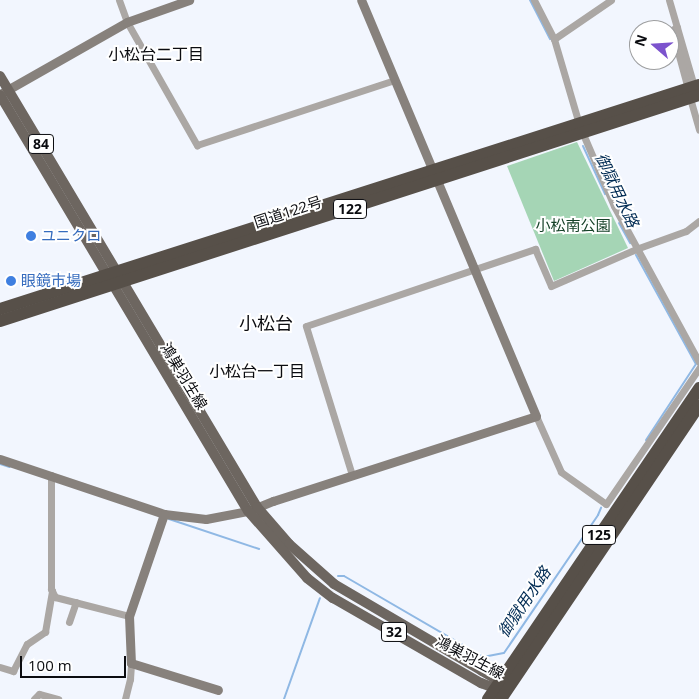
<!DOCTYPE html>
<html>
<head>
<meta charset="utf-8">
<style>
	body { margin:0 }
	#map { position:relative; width:699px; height:699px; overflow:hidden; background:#f2f6fe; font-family:"Open Sans","Noto Sans JP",sans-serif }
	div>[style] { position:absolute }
	.green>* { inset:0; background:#a5d5b5 }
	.stream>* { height:2px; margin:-1px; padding:0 1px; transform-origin:1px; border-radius:1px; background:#8fb8e4 }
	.street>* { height:7px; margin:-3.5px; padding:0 3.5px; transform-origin:3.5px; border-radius:3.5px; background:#aba7a4 }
	.secondary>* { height:9px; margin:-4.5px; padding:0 4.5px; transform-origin:4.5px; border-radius:4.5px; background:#87817c }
	.primary>* { height:10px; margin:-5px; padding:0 5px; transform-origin:5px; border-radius:5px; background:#6d6660 }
	.highway>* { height:12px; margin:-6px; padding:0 6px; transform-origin:6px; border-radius:6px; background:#575049 }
	.dots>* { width:14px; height:14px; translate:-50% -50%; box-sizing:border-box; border:2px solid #fff; border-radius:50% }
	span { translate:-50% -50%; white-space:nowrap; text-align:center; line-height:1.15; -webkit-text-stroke:4px #fff; paint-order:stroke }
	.shield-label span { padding:1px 4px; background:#fff; border:1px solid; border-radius:4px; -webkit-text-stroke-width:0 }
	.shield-label { font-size:14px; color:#0b0c10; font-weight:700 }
	.street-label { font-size:15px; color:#0b0c10 }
	.park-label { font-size:15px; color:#154027 }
	.shop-label { font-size:15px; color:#366cbe }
	.left { translate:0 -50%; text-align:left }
	.neighbourhood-label { font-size:16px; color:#0b0c10 }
	.water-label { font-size:16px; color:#002b53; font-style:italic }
	.quarter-label { font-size:18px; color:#0b0c10 }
	.north { position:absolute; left:629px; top:20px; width:50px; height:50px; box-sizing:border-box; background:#fff; border:1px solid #9d9e9f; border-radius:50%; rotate:289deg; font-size:14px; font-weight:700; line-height:20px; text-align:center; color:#0b0c10 }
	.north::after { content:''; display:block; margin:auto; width:18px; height:22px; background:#7c53cd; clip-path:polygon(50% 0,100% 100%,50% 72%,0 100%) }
	.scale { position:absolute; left:20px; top:656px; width:106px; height:22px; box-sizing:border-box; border:2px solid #0b0c10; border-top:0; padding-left:6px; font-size:15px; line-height:18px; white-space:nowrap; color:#0b0c10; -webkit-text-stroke:4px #fff; paint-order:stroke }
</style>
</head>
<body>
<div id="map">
	<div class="green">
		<div style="clip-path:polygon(577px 142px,628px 248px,554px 281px,507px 166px)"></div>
	</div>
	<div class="stream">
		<div style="left:530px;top:0;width:44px;rotate:62.9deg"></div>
		<div style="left:583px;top:146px;width:53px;rotate:65.4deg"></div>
		<div style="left:619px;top:223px;width:23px;rotate:61deg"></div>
		<div style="left:636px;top:255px;width:124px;rotate:61.2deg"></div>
		<div style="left:696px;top:364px;width:91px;rotate:123.3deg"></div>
		<div style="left:0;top:464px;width:10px;rotate:17deg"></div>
		<div style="left:169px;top:519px;width:95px;rotate:18.4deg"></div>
		<div style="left:338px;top:576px;width:6px"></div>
		<div style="left:344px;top:576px;width:161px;rotate:30.2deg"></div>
		<div style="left:483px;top:657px;width:21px;rotate:-11deg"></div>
		<div style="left:504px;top:653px;width:167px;rotate:-55.7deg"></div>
		<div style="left:598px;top:515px;width:8px;rotate:-67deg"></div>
		<div style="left:284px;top:699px;width:107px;rotate:-70.4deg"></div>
	</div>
	<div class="street">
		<div style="left:119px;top:0;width:23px;rotate:70deg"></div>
		<div style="left:127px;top:22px;width:142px;rotate:60.4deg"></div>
		<div style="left:197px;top:145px;width:208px;rotate:-18.2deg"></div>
		<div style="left:534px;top:0;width:44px;rotate:62.9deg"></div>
		<div style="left:669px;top:0;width:82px;rotate:73.8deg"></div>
		<div style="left:677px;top:27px;width:6px;rotate:149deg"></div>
		<div style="left:672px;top:30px;width:61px;rotate:74.8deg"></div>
		<div style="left:690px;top:98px;width:33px;rotate:74deg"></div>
		<div style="left:579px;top:124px;width:89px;rotate:-106.4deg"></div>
		<div style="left:554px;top:39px;width:69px;rotate:-34.4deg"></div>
		<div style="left:583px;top:134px;width:78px;rotate:66.7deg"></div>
		<div style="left:614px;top:206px;width:178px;rotate:61.4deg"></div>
		<div style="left:536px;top:416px;width:61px;rotate:65.9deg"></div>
		<div style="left:561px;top:472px;width:55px;rotate:35.4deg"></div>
		<div style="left:606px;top:504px;width:165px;rotate:-55.6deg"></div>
		<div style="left:51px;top:475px;width:114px;rotate:90deg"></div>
		<div style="left:51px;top:589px;width:9px;rotate:63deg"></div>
		<div style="left:55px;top:597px;width:76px;rotate:14.4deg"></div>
		<div style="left:352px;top:475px;width:156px;rotate:-107.2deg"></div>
		<div style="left:306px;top:326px;width:242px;rotate:-18.6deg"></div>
		<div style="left:535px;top:249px;width:40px;rotate:66.6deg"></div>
		<div style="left:551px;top:286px;width:93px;rotate:-23.5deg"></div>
		<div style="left:636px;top:249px;width:53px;rotate:-19.8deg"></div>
		<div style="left:686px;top:231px;width:16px;rotate:-38deg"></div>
		<div style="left:69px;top:622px;width:21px;rotate:-71deg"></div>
		<div style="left:0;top:667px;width:14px;rotate:17deg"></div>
		<div style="left:13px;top:671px;width:30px;rotate:-63deg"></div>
		<div style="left:27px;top:644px;width:22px;rotate:-34deg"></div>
		<div style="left:45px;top:632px;width:42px;rotate:-80.3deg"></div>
		<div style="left:34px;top:699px;width:7px;rotate:-45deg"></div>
		<div style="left:39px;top:694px;width:20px;rotate:15deg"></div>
		<div style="left:125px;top:699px;width:21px;rotate:-76deg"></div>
		<div style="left:130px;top:679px;width:16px;rotate:-86deg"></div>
	</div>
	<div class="secondary">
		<div style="left:2px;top:93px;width:144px;rotate:-29.6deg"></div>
		<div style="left:127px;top:22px;width:66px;rotate:-19.5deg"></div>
		<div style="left:0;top:459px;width:173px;rotate:18.5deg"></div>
		<div style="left:164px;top:514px;width:42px;rotate:6.8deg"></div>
		<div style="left:206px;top:519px;width:43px;rotate:-10.8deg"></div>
		<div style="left:248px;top:511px;width:27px;rotate:-22deg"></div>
		<div style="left:273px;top:501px;width:276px;rotate:-17.9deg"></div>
		<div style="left:536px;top:416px;width:451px;rotate:-112.8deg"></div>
		<div style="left:164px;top:514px;width:108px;rotate:108.9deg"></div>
		<div style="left:129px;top:616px;width:47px;rotate:87.6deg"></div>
		<div style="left:131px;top:663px;width:91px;rotate:17.2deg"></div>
	</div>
	<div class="primary">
		<div style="left:0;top:76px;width:502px;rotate:59.19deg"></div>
		<div style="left:257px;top:507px;width:49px;rotate:49.1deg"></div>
		<div style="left:289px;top:544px;width:60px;rotate:41.6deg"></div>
		<div style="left:334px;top:584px;width:172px;rotate:30.4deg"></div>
		<div style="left:482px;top:671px;width:20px;rotate:30deg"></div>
		<div style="left:499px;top:681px;width:6px;rotate:51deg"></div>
		<div style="left:0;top:95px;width:484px;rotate:59.2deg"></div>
		<div style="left:248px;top:511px;width:89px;rotate:48.6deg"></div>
		<div style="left:307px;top:578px;width:33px;rotate:38deg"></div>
		<div style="left:333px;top:598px;width:171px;rotate:29.9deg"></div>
		<div style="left:481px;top:683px;width:20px;rotate:20deg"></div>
	</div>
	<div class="highway">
		<div style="left:0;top:309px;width:734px;rotate:-17.77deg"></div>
		<div style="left:0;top:321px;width:735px;rotate:-17.92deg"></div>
		<div style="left:488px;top:699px;width:376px;rotate:-55.8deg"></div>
		<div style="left:501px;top:699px;width:354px;rotate:-56deg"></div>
	</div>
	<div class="dots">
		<div style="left:31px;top:236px;background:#3f7fe0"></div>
		<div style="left:11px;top:281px;background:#3f7fe0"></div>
	</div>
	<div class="shield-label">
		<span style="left:41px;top:144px">84</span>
		<span style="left:350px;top:209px">122</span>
		<span style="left:599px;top:535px">125</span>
		<span style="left:394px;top:632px">32</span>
	</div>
	<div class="street-label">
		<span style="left:288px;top:212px;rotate:-18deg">国道122号</span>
		<span style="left:184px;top:376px;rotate:59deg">鴻巣羽生線</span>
		<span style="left:470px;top:657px;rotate:28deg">鴻巣羽生線</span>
	</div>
	<div class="park-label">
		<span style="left:573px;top:226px">小松南公園</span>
	</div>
	<div class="shop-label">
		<span class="left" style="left:41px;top:236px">ユニクロ</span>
		<span class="left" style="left:21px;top:281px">眼鏡市場</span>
	</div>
	<div class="neighbourhood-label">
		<span style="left:156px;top:54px">小松台二丁目</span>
		<span style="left:257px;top:371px">小松台一丁目</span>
	</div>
	<div class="water-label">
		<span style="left:617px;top:190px;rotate:65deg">御獄用水路</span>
		<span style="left:524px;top:602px;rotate:-56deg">御獄用水路</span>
	</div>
	<div class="quarter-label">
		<span style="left:266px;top:323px">小松台</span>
	</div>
	<div class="north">N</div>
	<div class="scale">100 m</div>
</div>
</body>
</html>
